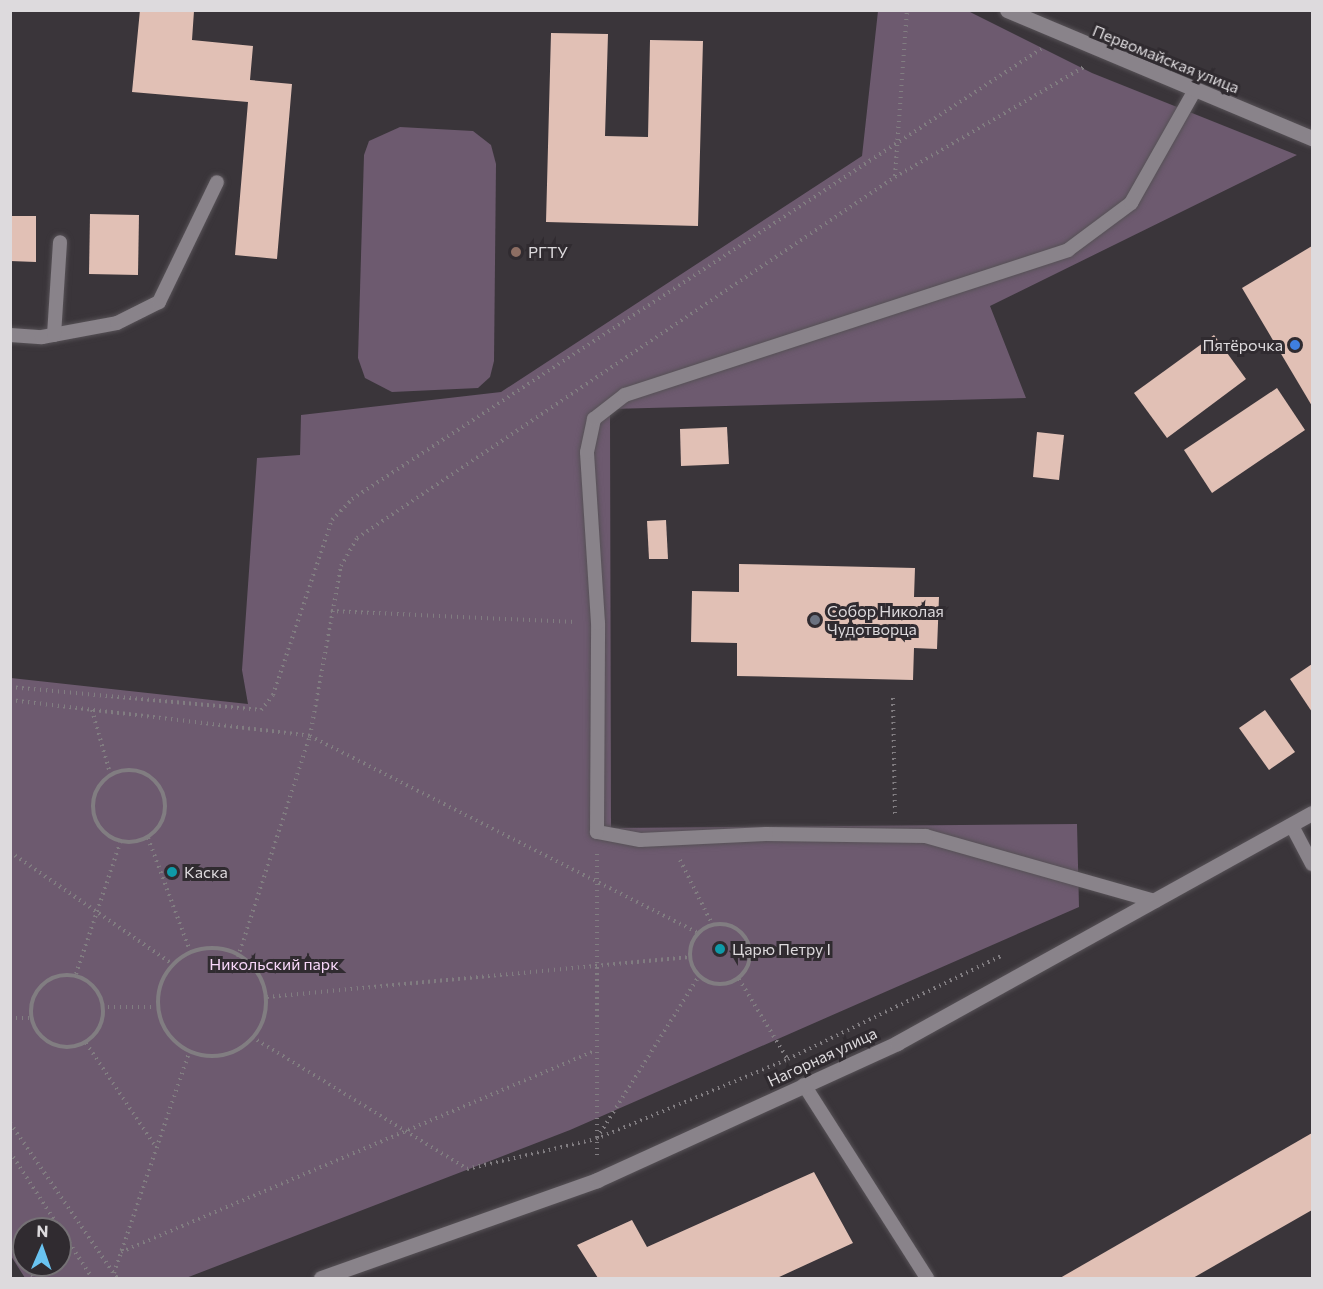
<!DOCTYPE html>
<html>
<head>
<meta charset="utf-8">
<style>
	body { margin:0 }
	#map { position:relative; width:1323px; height:1289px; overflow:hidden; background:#3a353a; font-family:Commissioner,sans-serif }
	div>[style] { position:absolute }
	.green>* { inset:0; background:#6d5a6f }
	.building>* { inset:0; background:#e1c0b5 }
	.path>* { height:4px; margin-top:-2px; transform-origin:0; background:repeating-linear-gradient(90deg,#817d81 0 1.5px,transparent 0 6px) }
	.path>.ring { margin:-2px; padding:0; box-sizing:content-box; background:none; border:4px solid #817d81; border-radius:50% }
	.roads { filter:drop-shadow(0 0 2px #565156) drop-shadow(0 0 2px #565156) }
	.service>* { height:14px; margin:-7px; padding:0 7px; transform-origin:7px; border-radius:7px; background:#89838a }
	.tertiary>* { height:15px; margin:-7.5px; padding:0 7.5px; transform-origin:7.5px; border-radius:7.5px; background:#89838a }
	.secondary>* { height:15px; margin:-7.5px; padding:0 7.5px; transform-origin:7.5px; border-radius:7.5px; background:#89838a }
	.dots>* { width:16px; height:16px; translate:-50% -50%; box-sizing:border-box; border:3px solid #302b30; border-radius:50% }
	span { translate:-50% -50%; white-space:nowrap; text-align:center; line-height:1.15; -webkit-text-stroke:6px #302b30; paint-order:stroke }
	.street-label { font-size:16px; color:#dddadd }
	.poi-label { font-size:16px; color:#dddadd }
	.left { translate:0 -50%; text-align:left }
	.right { translate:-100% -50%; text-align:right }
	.park-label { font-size:16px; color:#f8d8fa }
	.frame { position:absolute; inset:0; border:12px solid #dddadd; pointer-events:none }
	.north { position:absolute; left:12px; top:1217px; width:60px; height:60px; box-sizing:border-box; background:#302b30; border:2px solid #757175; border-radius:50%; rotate:2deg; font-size:16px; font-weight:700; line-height:24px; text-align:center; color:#dddadd }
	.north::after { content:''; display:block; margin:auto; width:21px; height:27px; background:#69c3f1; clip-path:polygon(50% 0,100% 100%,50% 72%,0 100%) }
</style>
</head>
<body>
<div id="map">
	<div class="green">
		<div style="clip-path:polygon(evenodd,878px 11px,968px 11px,1092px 73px,1297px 155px,990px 306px,1026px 398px,610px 409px,611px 828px,1077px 824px,1079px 907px,570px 1130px,186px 1278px,25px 1278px,11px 1256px,11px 678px,248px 704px,242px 670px,257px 458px,300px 455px,301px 415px,501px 392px,862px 156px,878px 11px,24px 1229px,60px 1229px,60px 1265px,24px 1265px,24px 1229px)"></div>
		<div style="clip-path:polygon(400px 127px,473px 131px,491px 145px,496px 164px,494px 361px,490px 377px,478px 388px,392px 392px,365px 378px,358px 358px,364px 155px,369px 141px)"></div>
	</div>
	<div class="building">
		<div style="clip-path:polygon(140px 10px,194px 11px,192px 40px,253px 46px,250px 80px,292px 84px,277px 259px,235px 255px,248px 102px,132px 92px)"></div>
		<div style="clip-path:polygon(551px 33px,608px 34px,605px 136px,648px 137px,650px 40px,703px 41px,698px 226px,546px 222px)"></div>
		<div style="clip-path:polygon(90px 214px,139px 215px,138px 275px,89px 274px)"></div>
		<div style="clip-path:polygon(10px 216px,36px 216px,36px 262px,10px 261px)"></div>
		<div style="clip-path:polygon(1312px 246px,1312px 406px,1242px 288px)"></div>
		<div style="clip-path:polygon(1214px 335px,1246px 379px,1167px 438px,1134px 393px)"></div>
		<div style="clip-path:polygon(1277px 388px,1305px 430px,1212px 493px,1184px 450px)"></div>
		<div style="clip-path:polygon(727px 427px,729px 464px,681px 466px,680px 429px)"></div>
		<div style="clip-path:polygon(1037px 432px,1064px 435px,1059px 480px,1033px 477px)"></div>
		<div style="clip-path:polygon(666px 520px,668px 559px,649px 559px,647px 521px)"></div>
		<div style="clip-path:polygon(739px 564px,915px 568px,914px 597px,939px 597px,937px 649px,914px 648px,913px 680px,737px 676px,737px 643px,691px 642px,692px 591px,739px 592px)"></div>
		<div style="clip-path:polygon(1312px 664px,1312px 712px,1290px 679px)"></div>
		<div style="clip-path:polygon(1265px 710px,1295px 752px,1269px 770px,1239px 728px)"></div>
		<div style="clip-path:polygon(1312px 1133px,1312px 1210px,1193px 1278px,1060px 1278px)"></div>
		<div style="clip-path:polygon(814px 1172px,853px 1243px,777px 1278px,598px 1278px,577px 1245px,632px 1220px,647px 1247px)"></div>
	</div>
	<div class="path">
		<div style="left:895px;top:176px;width:166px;rotate:-85.9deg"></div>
		<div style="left:331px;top:611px;width:245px;rotate:2.6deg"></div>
		<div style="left:10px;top:687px;width:252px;rotate:5.2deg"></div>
		<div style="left:261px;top:710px;width:19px;rotate:-51deg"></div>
		<div style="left:273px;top:695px;width:185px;rotate:-71.4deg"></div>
		<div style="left:332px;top:520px;width:29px;rotate:-46deg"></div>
		<div style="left:352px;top:499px;width:823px;rotate:-33.15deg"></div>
		<div style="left:893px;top:698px;width:116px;rotate:89deg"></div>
		<div style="left:10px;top:700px;width:302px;rotate:6.8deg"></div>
		<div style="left:310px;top:736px;width:436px;rotate:26.9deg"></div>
		<div style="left:92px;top:710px;width:66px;rotate:74.1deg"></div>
		<div class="ring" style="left:93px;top:770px;width:68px;height:68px"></div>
		<div style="left:148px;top:838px;width:121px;rotate:69.6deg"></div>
		<div style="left:10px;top:852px;width:199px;rotate:34.6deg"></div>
		<div style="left:680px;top:860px;width:72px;rotate:63.4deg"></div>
		<div class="ring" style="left:690px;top:924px;width:56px;height:56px"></div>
		<div class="ring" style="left:158px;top:948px;width:104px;height:104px"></div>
		<div style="left:238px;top:957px;width:232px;rotate:-72deg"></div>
		<div style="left:310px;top:736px;width:173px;rotate:-79.7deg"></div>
		<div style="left:341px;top:566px;width:32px;rotate:-60deg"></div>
		<div style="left:357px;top:538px;width:648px;rotate:-33.86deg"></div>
		<div style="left:895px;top:177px;width:219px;rotate:-30.2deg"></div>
		<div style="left:76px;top:974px;width:138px;rotate:-71.4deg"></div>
		<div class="ring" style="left:31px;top:975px;width:68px;height:68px"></div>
		<div style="left:739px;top:979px;width:95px;rotate:58.8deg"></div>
		<div style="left:267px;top:997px;width:424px;rotate:-5.4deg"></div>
		<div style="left:102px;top:1007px;width:54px"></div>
		<div style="left:10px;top:1018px;width:22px"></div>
		<div style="left:252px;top:1037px;width:252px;rotate:31.5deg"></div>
		<div style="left:467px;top:1169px;width:132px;rotate:-13.1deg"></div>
		<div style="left:596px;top:1139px;width:208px;rotate:-22.6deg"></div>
		<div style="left:788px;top:1059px;width:237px;rotate:-25.8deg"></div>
		<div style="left:86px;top:1043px;width:125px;rotate:56.1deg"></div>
		<div style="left:10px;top:1123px;width:188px;rotate:55.4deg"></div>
		<div style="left:597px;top:1138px;width:191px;rotate:-57.8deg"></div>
		<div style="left:10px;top:1152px;width:150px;rotate:56.9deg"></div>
		<div style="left:597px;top:1155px;width:301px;rotate:-90deg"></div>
		<div style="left:10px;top:1243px;width:25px;rotate:56deg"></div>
		<div style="left:121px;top:1252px;width:514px;rotate:-23.02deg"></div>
		<div style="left:25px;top:1265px;width:16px;rotate:55deg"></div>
		<div style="left:114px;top:1273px;width:236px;rotate:-71.2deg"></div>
	</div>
	<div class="roads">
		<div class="service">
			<div style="left:10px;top:335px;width:32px;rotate:4deg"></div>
			<div style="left:42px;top:337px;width:76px;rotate:-10.6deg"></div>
			<div style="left:117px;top:323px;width:47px;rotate:-26.6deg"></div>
			<div style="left:159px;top:302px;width:133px;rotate:-64.2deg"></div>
			<div style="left:54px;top:335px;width:93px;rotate:-86.3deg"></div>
			<div style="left:1292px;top:826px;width:43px;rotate:62.2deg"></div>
			<div style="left:1155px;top:901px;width:238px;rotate:-164.2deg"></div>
			<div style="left:926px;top:836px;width:160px;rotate:-179.3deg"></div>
			<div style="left:766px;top:834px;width:126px;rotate:177.3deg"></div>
			<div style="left:640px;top:840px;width:44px;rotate:-169.5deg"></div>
			<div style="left:597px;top:832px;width:209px;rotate:-89.7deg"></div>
			<div style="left:598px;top:623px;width:171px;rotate:-93.7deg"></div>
			<div style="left:587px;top:452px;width:34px;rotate:-78deg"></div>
			<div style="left:594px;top:419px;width:39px;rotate:-38deg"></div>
			<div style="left:625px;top:395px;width:466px;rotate:-18.1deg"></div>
			<div style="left:1068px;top:250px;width:79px;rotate:-36.7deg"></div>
			<div style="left:1131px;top:203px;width:130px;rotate:-60.5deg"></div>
			<div style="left:804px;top:1085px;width:229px;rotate:57.5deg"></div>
		</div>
		<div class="tertiary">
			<div style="left:321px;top:1278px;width:293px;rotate:-19.5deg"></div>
			<div style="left:597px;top:1180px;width:330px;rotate:-24.5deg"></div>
			<div style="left:897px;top:1043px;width:474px;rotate:-29deg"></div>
		</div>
		<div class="secondary">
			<div style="left:1007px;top:10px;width:331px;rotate:22.8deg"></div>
		</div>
	</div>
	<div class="dots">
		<div style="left:516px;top:252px;background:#8d6e63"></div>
		<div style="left:1295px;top:345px;background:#3f7fe0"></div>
		<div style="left:815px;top:620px;background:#6b7280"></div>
		<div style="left:172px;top:872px;background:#0f9aa8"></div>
		<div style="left:720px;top:949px;background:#0f9aa8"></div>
	</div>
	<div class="street-label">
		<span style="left:1166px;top:59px;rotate:22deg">Первомайская улица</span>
		<span style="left:822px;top:1057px;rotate:-25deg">Нагорная улица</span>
	</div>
	<div class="poi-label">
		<span class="left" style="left:528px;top:252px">РГТУ</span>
		<span class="right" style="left:1283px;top:345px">Пятёрочка</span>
		<span class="left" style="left:827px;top:620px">Собор Николая<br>Чудотворца</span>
		<span class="left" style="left:184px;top:872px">Каска</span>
		<span class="left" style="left:732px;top:949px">Царю Петру I</span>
	</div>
	<div class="park-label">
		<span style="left:274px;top:964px">Никольский парк</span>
	</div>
	<div class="frame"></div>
	<div class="north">N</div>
</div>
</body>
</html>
